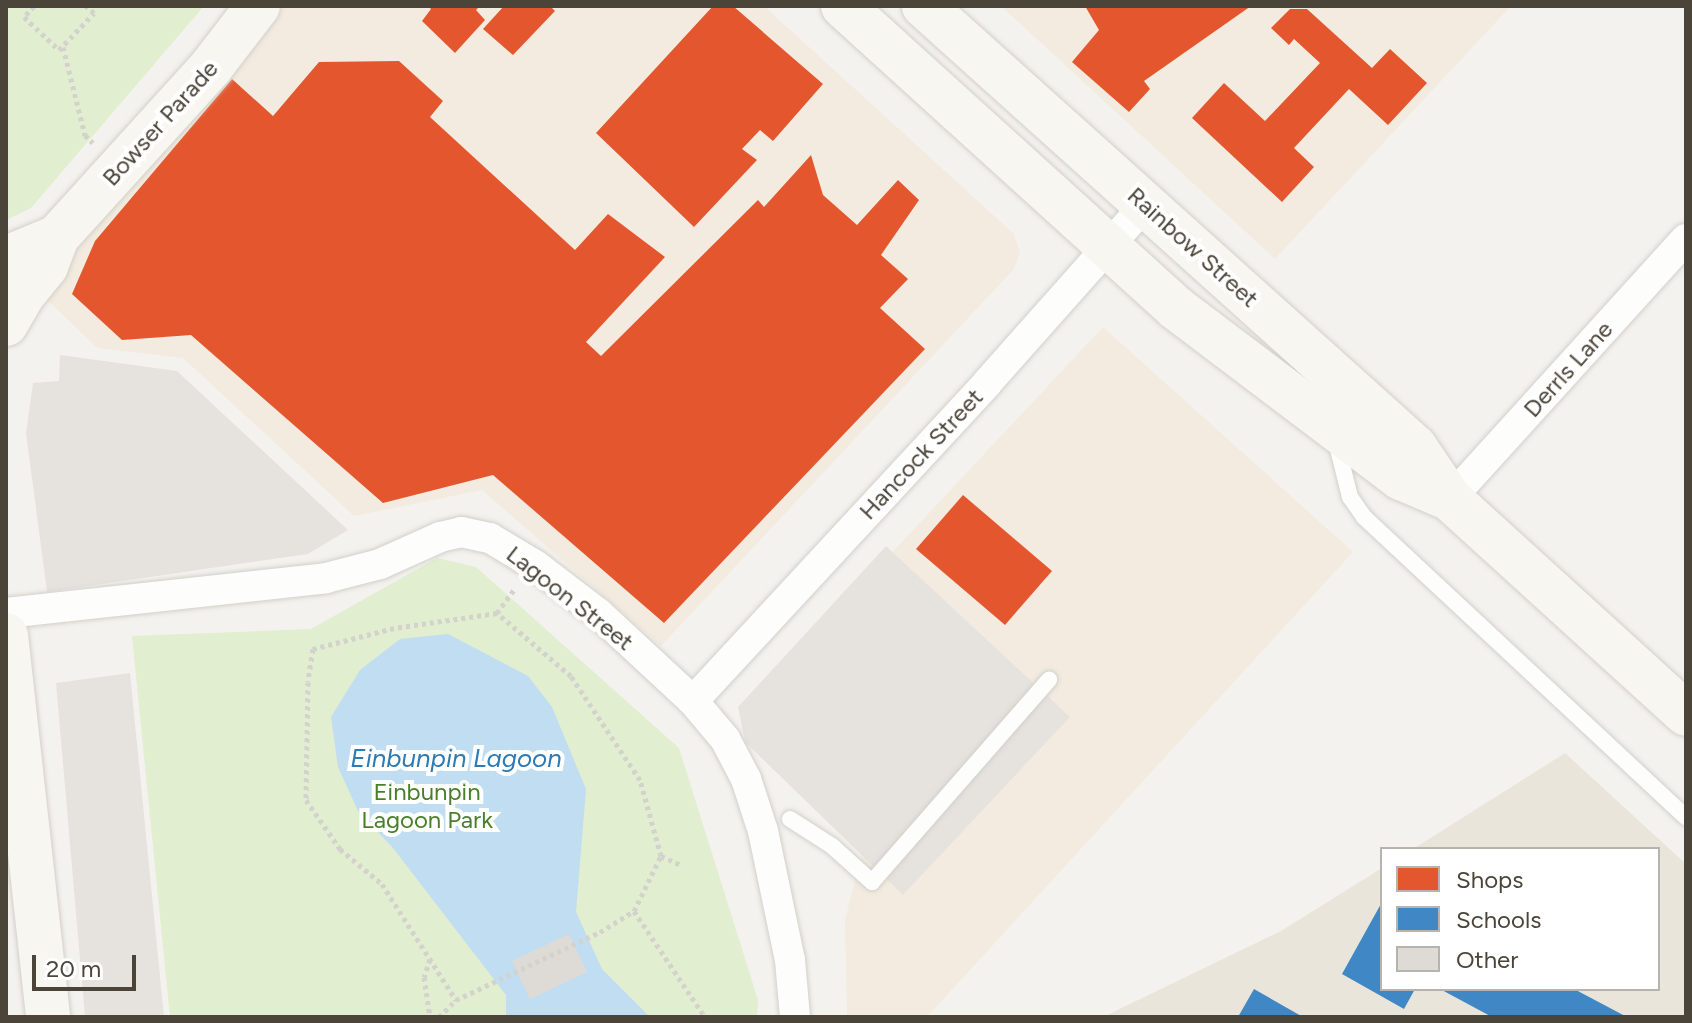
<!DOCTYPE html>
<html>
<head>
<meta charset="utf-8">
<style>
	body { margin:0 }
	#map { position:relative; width:1692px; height:1023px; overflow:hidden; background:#f4f2ee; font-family:Figtree,sans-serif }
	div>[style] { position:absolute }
	.commercial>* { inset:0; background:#f3ebdf }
	.education>* { inset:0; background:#eae5da }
	.green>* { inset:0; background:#e1eecf }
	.parking>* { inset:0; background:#e6e3df }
	.water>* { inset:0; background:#c0ddf1 }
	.shops>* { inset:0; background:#e4572e }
	.schools>* { inset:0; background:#3f88c5 }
	.building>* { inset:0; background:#dedbd6 }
	.path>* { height:5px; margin-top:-2.5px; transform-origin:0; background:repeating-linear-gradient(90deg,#d3d2cc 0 4px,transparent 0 8px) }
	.roads { filter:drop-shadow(0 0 2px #d2d0cb) drop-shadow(0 0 2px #d2d0cb) }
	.service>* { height:16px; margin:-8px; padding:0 8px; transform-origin:8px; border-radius:8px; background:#fdfdfc }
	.minor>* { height:30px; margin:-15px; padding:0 15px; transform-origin:15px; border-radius:15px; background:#fdfdfc }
	.secondary>* { height:44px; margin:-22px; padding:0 22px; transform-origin:22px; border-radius:22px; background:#f7f6f1 }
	span { translate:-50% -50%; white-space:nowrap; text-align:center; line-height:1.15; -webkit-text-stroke:8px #fff; paint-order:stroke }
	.street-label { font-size:24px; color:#4b4439 }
	.park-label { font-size:24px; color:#4a7f2a }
	.water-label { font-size:26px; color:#2e7ab2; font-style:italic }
	.frame { position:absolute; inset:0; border:8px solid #4b4439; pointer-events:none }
	.legend { position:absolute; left:1380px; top:847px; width:280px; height:144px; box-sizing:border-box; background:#fff; border:2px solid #b7b4b0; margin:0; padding:10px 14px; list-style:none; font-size:24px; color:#4b4439 }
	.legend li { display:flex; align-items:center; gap:16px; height:40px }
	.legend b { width:40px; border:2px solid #b7b4b0 }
	.scale { position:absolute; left:32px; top:955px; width:104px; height:36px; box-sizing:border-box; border:4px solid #4b4439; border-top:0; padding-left:10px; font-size:24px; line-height:28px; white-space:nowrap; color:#4b4439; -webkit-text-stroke:6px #fff; paint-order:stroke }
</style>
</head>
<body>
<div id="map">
	<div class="commercial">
		<div style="clip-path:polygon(284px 6px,764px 6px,1014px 234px,1020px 253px,1014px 269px,661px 646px,482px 490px,354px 516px,183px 358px,97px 348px,35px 288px)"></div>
		<div style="clip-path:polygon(1001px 6px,1511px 6px,1275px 259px)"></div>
		<div style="clip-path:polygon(1103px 327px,1353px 552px,927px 1017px,847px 1017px,845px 920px,863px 849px,754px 700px)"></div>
	</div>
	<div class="education">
		<div style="clip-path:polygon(1565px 753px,1686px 864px,1686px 1017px,1103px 1017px,1281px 931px,1382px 868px,1382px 989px,1658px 989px,1658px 849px,1413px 849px)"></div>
	</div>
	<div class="green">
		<div style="clip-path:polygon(6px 6px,204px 6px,31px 208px,6px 220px)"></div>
		<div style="clip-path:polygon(437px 558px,476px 567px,679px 748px,758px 1000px,757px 1017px,170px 1017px,132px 636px,311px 629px)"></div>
	</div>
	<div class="parking">
		<div style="clip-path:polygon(60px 355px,177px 371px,348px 530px,308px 554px,47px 592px,26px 433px,33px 383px,59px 381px)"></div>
		<div style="clip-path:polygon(886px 546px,1070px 717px,903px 895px,745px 742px,738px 707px)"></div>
		<div style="clip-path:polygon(130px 673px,164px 1017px,85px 1017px,56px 683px)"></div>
	</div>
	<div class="water">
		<div style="clip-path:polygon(448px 634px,528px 676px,552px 707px,586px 789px,576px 912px,602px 969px,650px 1017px,506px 1017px,506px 995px,393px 848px,358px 811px,338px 767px,331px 717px,360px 670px,400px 639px)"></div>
	</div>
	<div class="shops">
		<div style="clip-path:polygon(428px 6px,480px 6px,476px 10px,485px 20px,455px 53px,422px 21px,431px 9px)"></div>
		<div style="clip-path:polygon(504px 6px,550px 6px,555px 11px,513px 55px,483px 29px)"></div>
		<div style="clip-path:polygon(713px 6px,733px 6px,823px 84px,773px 141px,760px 130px,742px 149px,757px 160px,694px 227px,596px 133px)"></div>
		<div style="clip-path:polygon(1085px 6px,1251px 6px,1144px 81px,1150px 89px,1129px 112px,1072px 62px,1099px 30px)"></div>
		<div style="clip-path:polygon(1290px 9px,1307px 9px,1372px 68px,1390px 49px,1427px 83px,1388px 125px,1349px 89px,1294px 148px,1314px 167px,1282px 202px,1192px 118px,1224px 83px,1265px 121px,1320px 63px,1294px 39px,1289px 45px,1271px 28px)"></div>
		<div style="clip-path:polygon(399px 61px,443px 101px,430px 117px,575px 250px,608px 214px,665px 257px,586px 342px,601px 356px,758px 200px,764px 207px,811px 155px,823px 195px,857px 225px,898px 180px,919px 200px,881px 255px,908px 279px,880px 308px,925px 349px,664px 623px,493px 475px,383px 503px,191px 335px,122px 340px,72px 294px,95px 241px,232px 79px,273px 116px,319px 62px)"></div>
		<div style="clip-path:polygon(963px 495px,1052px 571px,1005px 625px,916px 549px)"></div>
	</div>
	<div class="schools">
		<div style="clip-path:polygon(1382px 902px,1382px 989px,1415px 989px,1404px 1009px,1342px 974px)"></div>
		<div style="clip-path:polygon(1254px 989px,1303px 1017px,1238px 1017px)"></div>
		<div style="clip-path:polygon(1440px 989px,1574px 989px,1627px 1017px,1492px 1017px)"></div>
	</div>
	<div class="building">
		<div style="clip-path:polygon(569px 934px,587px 972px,530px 999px,512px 961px)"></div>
	</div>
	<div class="path">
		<div style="left:34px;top:6px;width:15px;rotate:132deg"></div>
		<div style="left:24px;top:17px;width:48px;rotate:43.3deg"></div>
		<div style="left:59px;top:50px;width:51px;rotate:-46.6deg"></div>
		<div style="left:94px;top:13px;width:11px;rotate:-139deg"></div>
		<div style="left:63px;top:47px;width:91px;rotate:76deg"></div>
		<div style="left:85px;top:135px;width:11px;rotate:45deg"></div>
		<div style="left:497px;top:613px;width:31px;rotate:-54deg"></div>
		<div style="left:661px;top:856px;width:22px;rotate:24deg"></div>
		<div style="left:634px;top:911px;width:128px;rotate:56.2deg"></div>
		<div style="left:430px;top:959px;width:19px;rotate:108deg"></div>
		<div style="left:424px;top:977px;width:40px;rotate:81.5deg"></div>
		<div style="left:439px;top:1017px;width:24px;rotate:-45deg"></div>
		<div style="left:456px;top:1000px;width:159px;rotate:-25.3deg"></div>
		<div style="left:600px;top:932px;width:40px;rotate:-32deg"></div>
		<div style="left:634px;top:911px;width:61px;rotate:-63.9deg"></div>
		<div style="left:661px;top:856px;width:79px;rotate:-105.4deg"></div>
		<div style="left:640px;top:780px;width:125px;rotate:-123.6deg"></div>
		<div style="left:571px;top:676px;width:97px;rotate:-139.6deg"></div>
		<div style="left:497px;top:613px;width:104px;rotate:171.7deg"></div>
		<div style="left:394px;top:628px;width:84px;rotate:165.5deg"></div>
		<div style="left:313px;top:649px;width:33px;rotate:99deg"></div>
		<div style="left:308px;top:682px;width:118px;rotate:91deg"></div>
		<div style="left:306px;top:800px;width:60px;rotate:55.2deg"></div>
		<div style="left:340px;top:849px;width:55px;rotate:39.8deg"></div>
		<div style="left:382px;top:884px;width:138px;rotate:57.5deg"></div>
	</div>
	<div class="roads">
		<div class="service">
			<div style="left:1336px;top:441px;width:58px;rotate:76deg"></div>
			<div style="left:1350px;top:497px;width:24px;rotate:55deg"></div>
			<div style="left:1364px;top:517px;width:440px;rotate:43deg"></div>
			<div style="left:790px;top:819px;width:50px;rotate:32.7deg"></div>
			<div style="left:832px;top:846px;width:54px;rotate:42deg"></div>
			<div style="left:872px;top:882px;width:269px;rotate:-48.8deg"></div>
		</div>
		<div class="minor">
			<div style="left:1450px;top:499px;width:351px;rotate:-47.8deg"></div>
			<div style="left:6px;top:613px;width:322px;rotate:-6.2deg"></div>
			<div style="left:326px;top:578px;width:56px;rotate:-14.5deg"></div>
			<div style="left:380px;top:564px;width:66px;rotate:-24.2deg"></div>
			<div style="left:440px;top:537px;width:22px;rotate:-13deg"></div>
			<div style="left:461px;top:532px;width:30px;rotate:12deg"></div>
			<div style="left:490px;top:538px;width:52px;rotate:31deg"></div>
			<div style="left:535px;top:565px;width:79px;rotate:37.3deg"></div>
			<div style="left:598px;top:613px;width:129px;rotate:42.8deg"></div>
			<div style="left:693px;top:701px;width:50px;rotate:49.9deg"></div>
			<div style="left:725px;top:739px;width:45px;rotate:62.3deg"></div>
			<div style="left:746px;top:779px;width:55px;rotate:71.9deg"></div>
			<div style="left:763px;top:831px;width:132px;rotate:78.2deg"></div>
			<div style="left:790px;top:960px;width:57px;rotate:85deg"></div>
			<div style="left:693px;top:701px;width:433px;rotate:-47.2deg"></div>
			<div style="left:987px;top:383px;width:238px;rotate:-48.4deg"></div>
		</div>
		<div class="secondary">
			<div style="left:843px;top:6px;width:450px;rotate:42.2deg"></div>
			<div style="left:1176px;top:308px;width:282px;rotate:37.1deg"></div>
			<div style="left:1401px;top:478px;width:53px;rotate:23.2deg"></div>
			<div style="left:924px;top:6px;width:660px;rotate:41.93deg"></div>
			<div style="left:1415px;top:447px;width:63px;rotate:56.1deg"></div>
			<div style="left:1450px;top:499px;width:319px;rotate:42.3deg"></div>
			<div style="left:6px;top:258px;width:55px;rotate:-22.4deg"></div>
			<div style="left:6px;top:324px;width:32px;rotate:-60deg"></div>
			<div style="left:22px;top:296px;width:38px;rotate:-51deg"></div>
			<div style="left:46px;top:266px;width:31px;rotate:-69deg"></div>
			<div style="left:57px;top:237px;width:229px;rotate:-47.8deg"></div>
			<div style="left:211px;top:67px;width:77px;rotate:-52.4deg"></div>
			<div style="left:6px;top:635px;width:384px;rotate:83.7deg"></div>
		</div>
	</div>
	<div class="street-label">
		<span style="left:160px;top:123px;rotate:-48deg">Bowser Parade</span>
		<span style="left:1193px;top:247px;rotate:42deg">Rainbow Street</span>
		<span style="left:1568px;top:369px;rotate:-48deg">Derrls Lane</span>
		<span style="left:921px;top:454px;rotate:-47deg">Hancock Street</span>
		<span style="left:570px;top:598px;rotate:38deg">Lagoon Street</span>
	</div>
	<div class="park-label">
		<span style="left:427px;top:806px">Einbunpin<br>Lagoon Park</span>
	</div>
	<div class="water-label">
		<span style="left:456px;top:759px">Einbunpin Lagoon</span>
	</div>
	<div class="frame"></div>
	<ul class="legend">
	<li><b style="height:22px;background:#e4572e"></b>Shops</li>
	<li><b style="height:22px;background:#3f88c5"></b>Schools</li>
	<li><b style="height:22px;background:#dedbd6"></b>Other</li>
	</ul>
	<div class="scale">20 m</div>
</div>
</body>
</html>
